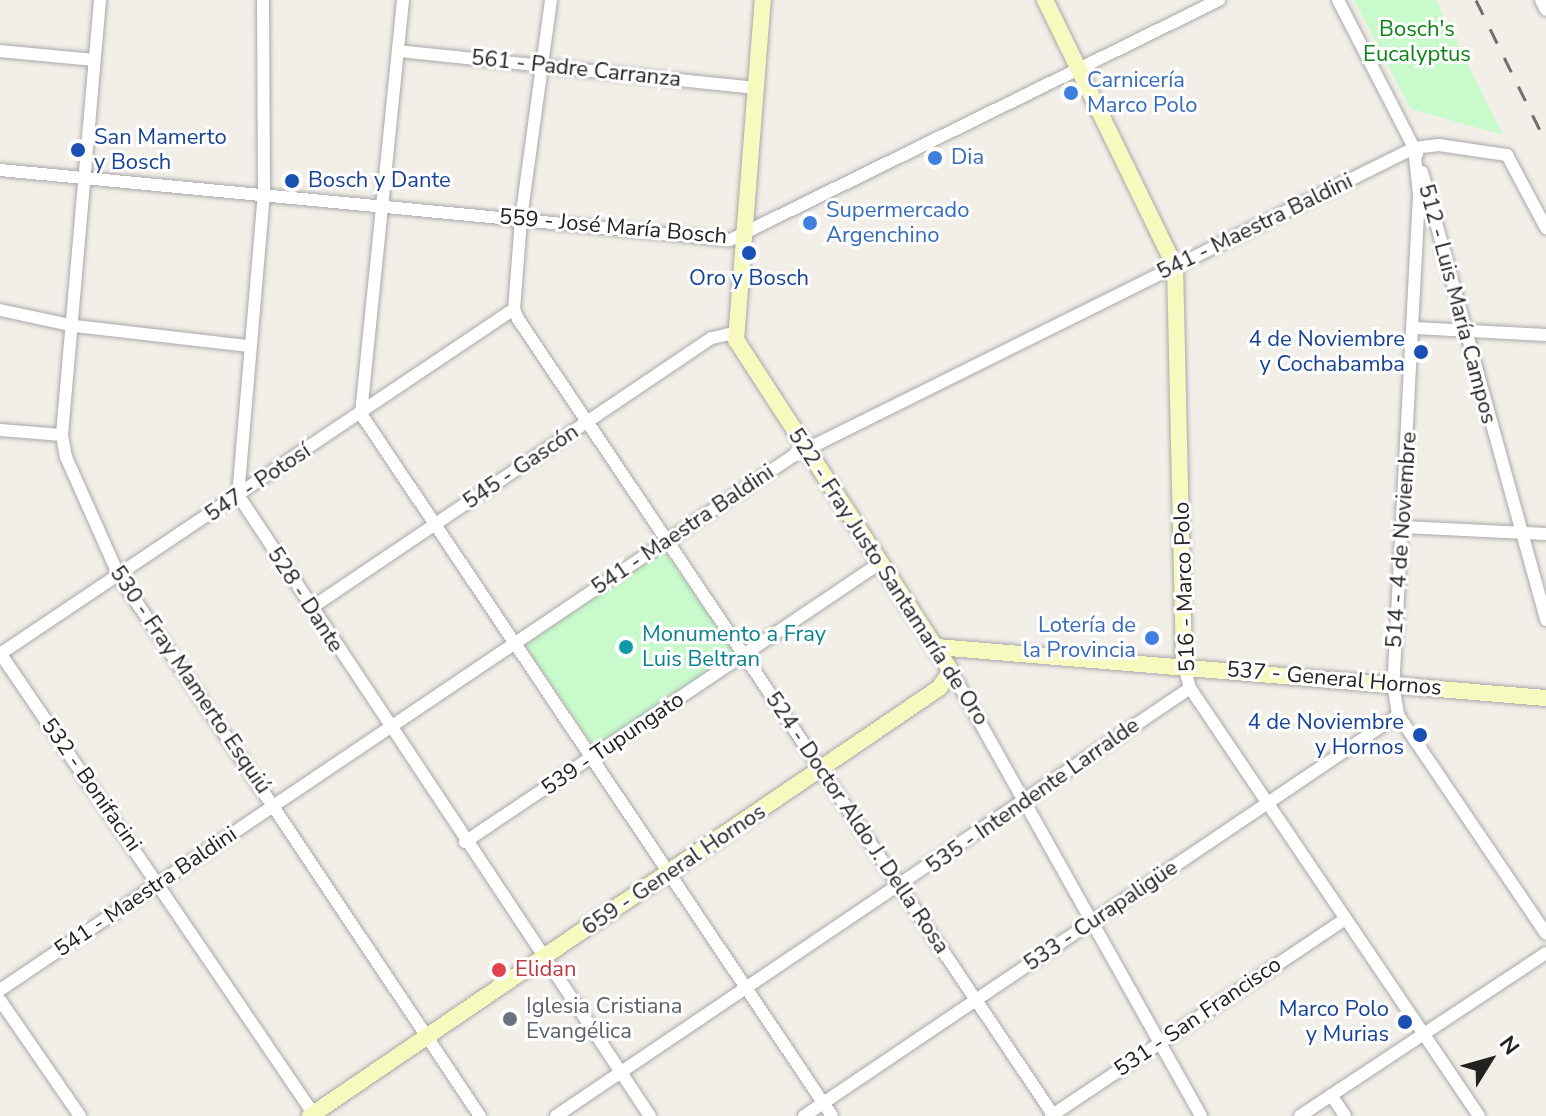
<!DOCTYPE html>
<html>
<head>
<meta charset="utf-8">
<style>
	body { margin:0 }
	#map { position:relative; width:1546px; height:1116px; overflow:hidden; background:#f2efe9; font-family:"Nunito Sans",sans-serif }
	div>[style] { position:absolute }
	.park>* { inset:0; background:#c8facc }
	.roads { filter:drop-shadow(0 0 2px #a9a9a9) drop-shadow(0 0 2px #a9a9a9) }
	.street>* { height:12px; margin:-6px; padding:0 6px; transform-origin:6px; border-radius:6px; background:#fff }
	.secondary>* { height:16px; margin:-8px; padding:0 8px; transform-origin:8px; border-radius:8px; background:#f7fabf }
	.rail>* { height:3px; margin-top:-1.5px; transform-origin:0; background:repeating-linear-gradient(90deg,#707070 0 16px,transparent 0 32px) }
	.dots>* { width:22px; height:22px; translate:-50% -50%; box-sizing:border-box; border:4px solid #fff; border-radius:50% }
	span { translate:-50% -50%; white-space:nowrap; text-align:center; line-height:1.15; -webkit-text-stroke:6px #fff; paint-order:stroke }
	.park-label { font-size:22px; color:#0c8416 }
	.street-label { font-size:22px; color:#222 }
	.shop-label { font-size:22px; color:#366cbe }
	.left { translate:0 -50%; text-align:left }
	.right { translate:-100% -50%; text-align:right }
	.transit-label { font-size:22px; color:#164399 }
	.culture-label { font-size:22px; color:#0d838f }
	.health-label { font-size:22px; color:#be3a42 }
	.worship-label { font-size:22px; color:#5b616d }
	.north { position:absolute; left:1450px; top:1020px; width:80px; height:80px; -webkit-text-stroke:6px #fff; paint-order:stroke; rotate:53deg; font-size:22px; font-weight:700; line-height:32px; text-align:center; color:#222 }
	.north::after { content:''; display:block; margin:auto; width:28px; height:36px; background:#222; clip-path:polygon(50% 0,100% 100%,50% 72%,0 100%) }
</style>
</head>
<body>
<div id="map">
	<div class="park">
		<div style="clip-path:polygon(1354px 0,1436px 0,1503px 135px,1411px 109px)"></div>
		<div style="clip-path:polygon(662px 548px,735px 653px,595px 748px,523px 643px)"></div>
	</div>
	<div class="roads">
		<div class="street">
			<div style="left:100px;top:0;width:437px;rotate:95deg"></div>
			<div style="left:62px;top:435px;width:22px;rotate:80deg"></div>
			<div style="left:66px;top:457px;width:130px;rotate:66deg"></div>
			<div style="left:119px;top:576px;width:650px;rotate:56.24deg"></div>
			<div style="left:263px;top:0;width:193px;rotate:89.7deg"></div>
			<div style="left:264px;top:193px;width:303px;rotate:94.9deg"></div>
			<div style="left:238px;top:495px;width:745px;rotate:56.44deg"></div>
			<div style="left:403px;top:0;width:416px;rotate:95.8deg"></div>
			<div style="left:361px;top:414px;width:845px;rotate:56.14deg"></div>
			<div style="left:551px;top:0;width:221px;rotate:97.8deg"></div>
			<div style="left:521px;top:219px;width:90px;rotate:94.4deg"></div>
			<div style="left:514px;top:309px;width:11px;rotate:68deg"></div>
			<div style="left:518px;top:319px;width:960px;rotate:56.08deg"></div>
			<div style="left:1338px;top:0;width:173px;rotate:62.8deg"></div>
			<div style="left:1541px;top:0;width:11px;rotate:63deg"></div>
			<div style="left:0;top:51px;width:94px;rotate:5.5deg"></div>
			<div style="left:398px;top:51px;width:359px;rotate:5.9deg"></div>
			<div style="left:1414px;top:148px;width:47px;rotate:83.9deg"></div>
			<div style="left:1419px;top:195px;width:489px;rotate:93deg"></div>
			<div style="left:1393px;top:683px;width:32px;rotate:81deg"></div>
			<div style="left:1398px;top:715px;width:264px;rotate:55.9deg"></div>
			<div style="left:0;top:170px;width:733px;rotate:5.48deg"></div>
			<div style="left:730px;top:240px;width:545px;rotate:-26.14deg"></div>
			<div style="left:1422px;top:172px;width:465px;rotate:74.5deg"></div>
			<div style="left:0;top:310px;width:77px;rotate:12deg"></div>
			<div style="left:75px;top:326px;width:173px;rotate:6.6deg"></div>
			<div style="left:1415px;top:328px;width:131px;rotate:3.1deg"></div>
			<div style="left:0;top:430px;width:62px;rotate:4.6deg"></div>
			<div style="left:1404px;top:527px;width:142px;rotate:2.8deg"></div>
			<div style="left:311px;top:608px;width:483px;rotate:-34deg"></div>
			<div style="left:712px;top:338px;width:23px;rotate:-13deg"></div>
			<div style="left:0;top:653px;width:560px;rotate:55.77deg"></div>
			<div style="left:0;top:654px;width:619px;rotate:-33.87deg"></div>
			<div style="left:1184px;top:666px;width:23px;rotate:75deg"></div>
			<div style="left:1190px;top:688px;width:516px;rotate:55.97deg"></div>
			<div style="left:951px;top:671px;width:510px;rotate:60.67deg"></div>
			<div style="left:465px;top:842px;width:500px;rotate:-33.91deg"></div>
			<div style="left:0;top:990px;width:956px;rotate:-33.96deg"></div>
			<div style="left:793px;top:456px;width:693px;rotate:-26.38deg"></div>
			<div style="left:1414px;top:148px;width:25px;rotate:-7deg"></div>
			<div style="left:1439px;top:145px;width:69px;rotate:8.4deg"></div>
			<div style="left:1507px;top:155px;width:83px;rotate:61.9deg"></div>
			<div style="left:0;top:1000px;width:141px;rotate:55.4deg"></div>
			<div style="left:1331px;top:1095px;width:25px;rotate:56deg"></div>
			<div style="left:556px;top:1116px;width:765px;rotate:-34.02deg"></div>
			<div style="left:804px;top:1116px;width:717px;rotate:-34.02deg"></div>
			<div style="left:1051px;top:1116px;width:354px;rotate:-33.8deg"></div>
			<div style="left:1300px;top:1116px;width:295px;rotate:-33.5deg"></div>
		</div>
		<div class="secondary">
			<div style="left:1045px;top:0;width:296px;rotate:64deg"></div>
			<div style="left:1175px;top:266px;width:400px;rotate:88.7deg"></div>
			<div style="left:937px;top:647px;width:611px;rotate:4.79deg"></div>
			<div style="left:310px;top:1116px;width:761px;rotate:-34.23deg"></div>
			<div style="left:939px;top:688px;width:21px;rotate:-55deg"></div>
			<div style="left:951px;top:671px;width:395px;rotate:-123deg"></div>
			<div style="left:736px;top:340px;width:341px;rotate:-85.5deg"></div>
		</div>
	</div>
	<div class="rail">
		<div style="left:1476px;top:0;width:158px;rotate:63.8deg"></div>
	</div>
	<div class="dots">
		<div style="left:1071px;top:93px;background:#3f7fe0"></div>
		<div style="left:78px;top:150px;background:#1a4fb4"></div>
		<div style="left:935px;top:158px;background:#3f7fe0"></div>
		<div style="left:292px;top:181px;background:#1a4fb4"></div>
		<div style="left:810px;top:223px;background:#3f7fe0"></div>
		<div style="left:749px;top:253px;background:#1a4fb4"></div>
		<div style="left:1421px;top:352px;background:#1a4fb4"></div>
		<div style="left:1152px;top:638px;background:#3f7fe0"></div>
		<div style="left:626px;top:647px;background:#0f9aa8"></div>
		<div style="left:1420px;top:735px;background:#1a4fb4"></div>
		<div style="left:499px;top:970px;background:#e0444e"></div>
		<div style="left:510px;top:1019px;background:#6b7280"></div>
		<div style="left:1405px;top:1022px;background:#1a4fb4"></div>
	</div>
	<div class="park-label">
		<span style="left:1417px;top:42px">Bosch's<br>Eucalyptus</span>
	</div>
	<div class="street-label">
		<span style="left:576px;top:69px;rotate:6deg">561 - Padre Carranza</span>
		<span style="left:613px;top:227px;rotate:5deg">559 - José María Bosch</span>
		<span style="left:1255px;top:227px;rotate:-26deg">541 - Maestra Baldini</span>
		<span style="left:1457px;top:304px;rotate:75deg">512 - Luis María Campos</span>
		<span style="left:521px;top:467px;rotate:-34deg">545 - Gascón</span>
		<span style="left:258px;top:483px;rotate:-34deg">547 - Potosí</span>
		<span style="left:683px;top:530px;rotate:-34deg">541 - Maestra Baldini</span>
		<span style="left:1402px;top:540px;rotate:-86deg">514 - 4 de Noviembre</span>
		<span style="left:888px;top:577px;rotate:57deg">522 - Fray Justo Santamaría de Oro</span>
		<span style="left:1185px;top:587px;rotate:-92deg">516 - Marco Polo</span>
		<span style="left:305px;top:600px;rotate:57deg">528 - Dante</span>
		<span style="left:1334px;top:679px;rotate:5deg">537 - General Hornos</span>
		<span style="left:190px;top:680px;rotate:56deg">530 - Fray Mamerto Esquiú</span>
		<span style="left:613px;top:744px;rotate:-34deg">539 - Tupungato</span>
		<span style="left:91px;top:785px;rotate:55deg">532 - Bonifacini</span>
		<span style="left:1033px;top:796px;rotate:-35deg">535 - Intendente Larralde</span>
		<span style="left:857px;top:823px;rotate:56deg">524 - Doctor Aldo J. Della Rosa</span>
		<span style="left:674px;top:870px;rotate:-34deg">659 - General Hornos</span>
		<span style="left:146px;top:892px;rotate:-34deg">541 - Maestra Baldini</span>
		<span style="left:1101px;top:916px;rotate:-34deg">533 - Curapaligüe</span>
		<span style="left:1198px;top:1017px;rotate:-34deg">531 - San Francisco</span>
	</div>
	<div class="shop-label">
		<span class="left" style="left:1087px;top:93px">Carnicería<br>Marco Polo</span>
		<span class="left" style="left:951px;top:158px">Dia</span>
		<span class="left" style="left:826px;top:223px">Supermercado<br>Argenchino</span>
		<span class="right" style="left:1136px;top:638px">Lotería de<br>la Provincia</span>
	</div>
	<div class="transit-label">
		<span class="left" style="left:94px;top:150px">San Mamerto<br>y Bosch</span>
		<span class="left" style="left:308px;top:181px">Bosch y Dante</span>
		<span style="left:749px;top:279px">Oro y Bosch</span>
		<span class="right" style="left:1405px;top:352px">4 de Noviembre<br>y Cochabamba</span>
		<span class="right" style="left:1404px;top:735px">4 de Noviembre<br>y Hornos</span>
		<span class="right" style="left:1389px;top:1022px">Marco Polo<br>y Murias</span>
	</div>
	<div class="culture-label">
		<span class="left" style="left:642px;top:647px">Monumento a Fray<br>Luis Beltran</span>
	</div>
	<div class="health-label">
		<span class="left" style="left:515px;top:970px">Elidan</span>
	</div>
	<div class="worship-label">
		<span class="left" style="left:526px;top:1019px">Iglesia Cristiana<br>Evangélica</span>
	</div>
	<div class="north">N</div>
</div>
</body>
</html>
